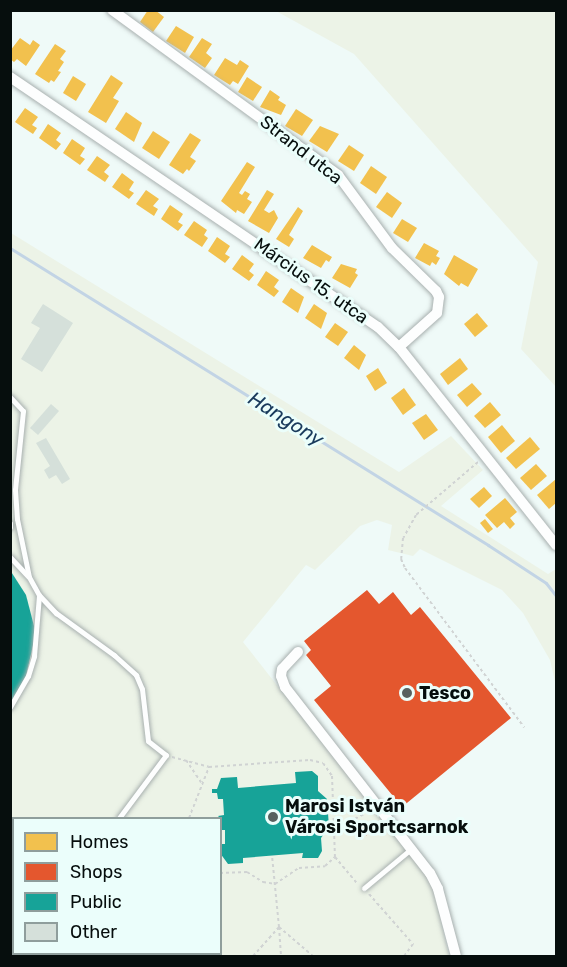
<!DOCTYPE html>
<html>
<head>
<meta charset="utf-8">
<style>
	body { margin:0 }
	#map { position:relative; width:567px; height:967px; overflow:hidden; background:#effaf8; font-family:Rubik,sans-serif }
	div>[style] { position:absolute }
	.green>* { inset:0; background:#ecf3e7 }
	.homes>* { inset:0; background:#f2c14e }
	.shops>* { inset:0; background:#e4572e }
	.public>* { inset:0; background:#17a398 }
	.stream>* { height:3px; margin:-1.5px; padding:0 1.5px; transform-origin:1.5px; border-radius:1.5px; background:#c2d4e5 }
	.building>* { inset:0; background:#d5e0da }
	.path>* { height:2px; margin-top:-1px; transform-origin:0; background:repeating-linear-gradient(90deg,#d0d3d3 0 3px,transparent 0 6px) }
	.roads { filter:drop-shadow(0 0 2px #a8b0af) drop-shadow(0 0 2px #a8b0af) }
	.service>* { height:5px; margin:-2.5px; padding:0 2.5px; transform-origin:2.5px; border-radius:2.5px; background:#fdfefe }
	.minor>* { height:10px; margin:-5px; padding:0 5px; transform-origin:5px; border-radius:5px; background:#fdfefe }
	.dots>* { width:16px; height:16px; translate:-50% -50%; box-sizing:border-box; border:3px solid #ebfefb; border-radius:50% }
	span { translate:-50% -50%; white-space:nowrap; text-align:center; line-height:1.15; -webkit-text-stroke:6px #ebfefb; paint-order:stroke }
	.street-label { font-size:18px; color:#060e0d }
	.poi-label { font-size:18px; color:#060e0d; font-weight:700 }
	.left { translate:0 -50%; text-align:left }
	.water-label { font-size:20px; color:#193a5c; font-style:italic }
	.frame { position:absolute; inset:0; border:12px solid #060e0d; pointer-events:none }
	.legend { position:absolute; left:12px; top:817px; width:210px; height:138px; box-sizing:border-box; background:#ebfefb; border:2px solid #8f9e9c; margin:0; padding:8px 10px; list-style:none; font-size:18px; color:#060e0d }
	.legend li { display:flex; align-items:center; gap:12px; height:30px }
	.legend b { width:30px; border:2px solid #8f9e9c }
</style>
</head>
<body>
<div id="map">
	<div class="green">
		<div style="clip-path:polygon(276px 11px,556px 11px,556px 387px,521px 349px,538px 262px,354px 54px)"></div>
		<div style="clip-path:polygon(evenodd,11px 233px,399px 472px,451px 436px,483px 470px,441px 506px,548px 574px,556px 569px,556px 686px,550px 660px,523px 613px,502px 590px,420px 549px,413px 556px,388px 550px,392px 525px,377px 520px,360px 526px,315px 570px,306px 565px,243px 642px,426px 875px,434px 891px,449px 956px,11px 956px,11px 233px,14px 818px,220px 818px,220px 954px,14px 954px,14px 818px)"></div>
	</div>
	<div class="homes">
		<div style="clip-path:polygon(148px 10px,155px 10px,164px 17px,153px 32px,140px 22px)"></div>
		<div style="clip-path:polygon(176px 26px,194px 37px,185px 53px,166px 41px)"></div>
		<div style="clip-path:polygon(20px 38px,30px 45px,33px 40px,40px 45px,26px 66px,17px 59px,14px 62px,10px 59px,10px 51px)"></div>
		<div style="clip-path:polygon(202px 38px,212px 44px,206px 53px,212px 58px,205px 68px,189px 57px)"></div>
		<div style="clip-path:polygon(55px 44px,66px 51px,60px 59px,64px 62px,58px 71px,61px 72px,54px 82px,51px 80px,49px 83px,35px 74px)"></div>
		<div style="clip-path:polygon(225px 58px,237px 65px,240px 60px,249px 66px,238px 84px,233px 81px,230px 85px,214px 75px)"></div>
		<div style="clip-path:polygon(111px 75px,123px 83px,113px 98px,119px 101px,106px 123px,88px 112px)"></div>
		<div style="clip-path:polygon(73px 76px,86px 84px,76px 101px,63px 93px)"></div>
		<div style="clip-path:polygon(247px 77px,262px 87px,253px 101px,238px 92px)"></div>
		<div style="clip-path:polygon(270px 90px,280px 97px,278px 100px,286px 105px,281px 115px,260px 107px)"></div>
		<div style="clip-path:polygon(25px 108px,38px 117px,32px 125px,37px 128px,33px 134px,15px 122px)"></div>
		<div style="clip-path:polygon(296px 109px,313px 120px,302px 136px,285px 126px)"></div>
		<div style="clip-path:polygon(126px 112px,142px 123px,134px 142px,115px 129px)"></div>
		<div style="clip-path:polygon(48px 124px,61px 133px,56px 140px,61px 144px,56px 150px,39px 138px)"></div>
		<div style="clip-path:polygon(320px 126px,339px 134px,327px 152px,309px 141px)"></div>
		<div style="clip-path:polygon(153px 131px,170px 142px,159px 159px,142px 148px)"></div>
		<div style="clip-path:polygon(190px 133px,201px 140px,190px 157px,196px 161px,189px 171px,187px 169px,183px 174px,169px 165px)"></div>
		<div style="clip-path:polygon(72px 139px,85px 148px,80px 156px,85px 159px,80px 165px,63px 153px)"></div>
		<div style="clip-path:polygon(349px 145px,364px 155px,354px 171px,338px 161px)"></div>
		<div style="clip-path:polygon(97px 156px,110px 165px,104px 172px,109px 176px,105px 182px,87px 170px)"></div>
		<div style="clip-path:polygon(247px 162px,255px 167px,239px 193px,242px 195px,245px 191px,250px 194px,247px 199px,252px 202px,244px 214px,237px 210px,236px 213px,221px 201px)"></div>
		<div style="clip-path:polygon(371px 166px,387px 177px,376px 194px,360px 183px)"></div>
		<div style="clip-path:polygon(122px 173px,134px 182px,129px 190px,134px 193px,129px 199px,112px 187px)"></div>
		<div style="clip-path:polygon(146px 190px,159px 199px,153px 206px,158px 209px,154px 216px,136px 204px)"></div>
		<div style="clip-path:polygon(267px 190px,274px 194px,264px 210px,269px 213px,274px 210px,278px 218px,269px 233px,248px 221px)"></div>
		<div style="clip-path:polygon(387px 192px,402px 203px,392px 218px,376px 207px)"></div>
		<div style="clip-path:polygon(170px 205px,183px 214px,178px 222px,183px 225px,178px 231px,161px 219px)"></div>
		<div style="clip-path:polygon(298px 207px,303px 211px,289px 235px,294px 239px,289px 247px,276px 239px)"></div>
		<div style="clip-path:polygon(402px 219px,417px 228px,408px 242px,393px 233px)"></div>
		<div style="clip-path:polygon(194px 221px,207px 230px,204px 235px,208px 238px,202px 247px,184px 235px)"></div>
		<div style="clip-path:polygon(217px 237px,230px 246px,225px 254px,230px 257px,225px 263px,208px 251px)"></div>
		<div style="clip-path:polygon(424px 243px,439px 251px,436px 256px,440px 258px,436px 265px,432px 262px,430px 266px,415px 258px)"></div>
		<div style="clip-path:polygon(312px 245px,332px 257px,329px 262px,326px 260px,321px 268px,303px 258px)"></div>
		<div style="clip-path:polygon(242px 255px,254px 264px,249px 271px,254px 275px,249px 281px,232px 269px)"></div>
		<div style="clip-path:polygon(454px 255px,478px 269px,468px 287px,461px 283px,459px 286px,444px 274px)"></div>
		<div style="clip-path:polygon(341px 264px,357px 269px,355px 273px,358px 275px,350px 288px,332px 278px)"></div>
		<div style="clip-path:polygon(266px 271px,279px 280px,274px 287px,279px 291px,274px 297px,257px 285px)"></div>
		<div style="clip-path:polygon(291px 288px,304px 297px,298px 313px,282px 302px)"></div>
		<div style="clip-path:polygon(314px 304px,327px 313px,321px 329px,305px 318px)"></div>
		<div style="clip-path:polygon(477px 313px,488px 326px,475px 337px,464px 324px)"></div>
		<div style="clip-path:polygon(335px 323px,348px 332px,338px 346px,325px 337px)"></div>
		<div style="clip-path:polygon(354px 345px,366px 355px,359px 370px,344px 358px)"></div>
		<div style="clip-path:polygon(460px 358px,468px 369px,448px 385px,440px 374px)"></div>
		<div style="clip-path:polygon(378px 368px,387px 383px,375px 391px,366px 376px)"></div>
		<div style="clip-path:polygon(472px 383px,482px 394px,467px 407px,457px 395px)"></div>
		<div style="clip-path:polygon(404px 388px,416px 405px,403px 415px,391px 398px)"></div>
		<div style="clip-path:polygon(490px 402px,501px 415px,485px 428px,474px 416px)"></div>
		<div style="clip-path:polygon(426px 414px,438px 430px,424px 440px,412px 423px)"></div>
		<div style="clip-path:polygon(502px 425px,515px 441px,501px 453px,488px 437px)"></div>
		<div style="clip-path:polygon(530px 437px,540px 449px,516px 469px,506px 458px)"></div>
		<div style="clip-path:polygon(536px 464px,547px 476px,531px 490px,520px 478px)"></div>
		<div style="clip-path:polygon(556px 479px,556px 503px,549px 509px,537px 495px)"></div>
		<div style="clip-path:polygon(484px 487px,492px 496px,479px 508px,470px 499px)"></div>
		<div style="clip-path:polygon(505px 498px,517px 512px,510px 518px,515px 524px,510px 529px,504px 522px,497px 528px,485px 515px)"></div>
		<div style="clip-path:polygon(485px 519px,493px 529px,488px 533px,480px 523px)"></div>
	</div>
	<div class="shops">
		<div style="clip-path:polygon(367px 590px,379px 604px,393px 592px,411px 615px,420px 607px,511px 718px,402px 807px,314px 700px,331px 686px,306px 655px,311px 650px,304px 641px)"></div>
		<div style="clip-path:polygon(368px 823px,374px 829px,366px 836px,361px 830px)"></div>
	</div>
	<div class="public">
		<div style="clip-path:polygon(10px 570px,26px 595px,34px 626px,34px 641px,26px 676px,10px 705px)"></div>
		<div style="clip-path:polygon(312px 771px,318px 776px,318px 791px,327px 799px,329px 827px,321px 838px,322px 851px,318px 858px,302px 858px,303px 853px,243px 858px,243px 863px,228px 864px,220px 853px,221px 844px,225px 844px,225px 830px,220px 830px,220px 818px,218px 816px,224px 815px,223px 799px,218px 799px,217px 793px,212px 793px,212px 789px,217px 789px,221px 778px,237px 777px,238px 788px,296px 783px,295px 772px)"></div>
	</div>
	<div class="stream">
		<div style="left:10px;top:248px;width:563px;rotate:31.85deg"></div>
		<div style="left:488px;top:545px;width:69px;rotate:33.2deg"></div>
		<div style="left:546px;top:583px;width:16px;rotate:52deg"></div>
	</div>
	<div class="building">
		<div style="clip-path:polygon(43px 304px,73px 323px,42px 372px,21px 359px,40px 328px,31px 323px)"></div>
		<div style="clip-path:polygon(51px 404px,59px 411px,38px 435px,30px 428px)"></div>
		<div style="clip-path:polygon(46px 438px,70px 479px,62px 484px,56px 475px,49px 479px,44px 470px,50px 466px,36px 443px)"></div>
	</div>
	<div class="path">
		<div style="left:478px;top:462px;width:82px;rotate:139.5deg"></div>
		<div style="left:416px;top:515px;width:26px;rotate:119deg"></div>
		<div style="left:403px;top:538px;width:21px;rotate:95deg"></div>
		<div style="left:401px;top:559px;width:10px;rotate:66deg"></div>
		<div style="left:405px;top:568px;width:199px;rotate:53.2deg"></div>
		<div style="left:172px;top:757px;width:38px;rotate:15deg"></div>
		<div style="left:209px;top:767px;width:101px;rotate:-4deg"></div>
		<div style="left:310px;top:760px;width:13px;rotate:13deg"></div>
		<div style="left:323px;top:763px;width:16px;rotate:55deg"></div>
		<div style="left:332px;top:776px;width:81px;rotate:87.9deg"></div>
		<div style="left:335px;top:857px;width:35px;rotate:50deg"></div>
		<div style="left:186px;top:760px;width:27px;rotate:56deg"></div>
		<div style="left:189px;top:818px;width:55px;rotate:-68.6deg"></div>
		<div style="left:334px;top:830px;width:40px;rotate:-28deg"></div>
		<div style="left:369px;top:834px;width:15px;rotate:-37deg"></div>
		<div style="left:220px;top:873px;width:27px;rotate:-2deg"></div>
		<div style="left:247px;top:872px;width:19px;rotate:32deg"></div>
		<div style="left:263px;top:882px;width:12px;rotate:9deg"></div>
		<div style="left:275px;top:884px;width:29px;rotate:-34deg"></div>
		<div style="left:299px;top:868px;width:26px;rotate:-4deg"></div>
		<div style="left:325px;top:866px;width:13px;rotate:-42deg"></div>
		<div style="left:369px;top:894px;width:67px;rotate:48.7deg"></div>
		<div style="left:413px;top:944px;width:15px;rotate:127deg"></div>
		<div style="left:279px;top:927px;width:45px;rotate:40.5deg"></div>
		<div style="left:279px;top:927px;width:29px;rotate:86deg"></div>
		<div style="left:253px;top:956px;width:39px;rotate:-48deg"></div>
		<div style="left:279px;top:927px;width:71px;rotate:-95.6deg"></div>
	</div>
	<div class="roads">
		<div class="service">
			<div style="left:10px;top:397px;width:19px;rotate:47deg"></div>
			<div style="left:23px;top:411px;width:79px;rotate:95.8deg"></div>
			<div style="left:15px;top:490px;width:29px;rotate:86deg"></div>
			<div style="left:17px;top:519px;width:59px;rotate:78.3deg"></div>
			<div style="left:29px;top:577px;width:21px;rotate:61deg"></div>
			<div style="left:39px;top:595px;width:25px;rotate:47deg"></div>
			<div style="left:56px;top:613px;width:72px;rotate:35.9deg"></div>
			<div style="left:114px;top:655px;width:30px;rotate:42deg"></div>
			<div style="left:136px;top:675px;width:15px;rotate:67deg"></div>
			<div style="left:142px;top:689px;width:52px;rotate:83.4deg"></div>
			<div style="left:148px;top:741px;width:23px;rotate:38deg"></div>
			<div style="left:166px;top:755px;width:79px;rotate:126.7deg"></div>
			<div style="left:10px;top:523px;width:4px;rotate:90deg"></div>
			<div style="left:10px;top:557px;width:26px;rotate:47deg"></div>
			<div style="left:10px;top:707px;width:36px;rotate:-60deg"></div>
			<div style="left:28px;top:676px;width:21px;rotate:-73deg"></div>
			<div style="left:34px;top:656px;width:61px;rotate:-85.3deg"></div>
			<div style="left:364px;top:888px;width:61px;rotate:-39.7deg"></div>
			<div style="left:115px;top:954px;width:2px;rotate:90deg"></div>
		</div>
		<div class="minor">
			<div style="left:112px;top:10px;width:280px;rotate:36.1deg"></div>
			<div style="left:338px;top:175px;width:91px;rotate:53.5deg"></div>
			<div style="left:392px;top:248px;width:62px;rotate:44.3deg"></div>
			<div style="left:436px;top:291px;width:7px;rotate:63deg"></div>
			<div style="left:439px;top:297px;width:16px;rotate:97deg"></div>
			<div style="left:437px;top:313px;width:51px;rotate:138.2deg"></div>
			<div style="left:10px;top:77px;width:445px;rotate:34.2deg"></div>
			<div style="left:378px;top:327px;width:29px;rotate:44deg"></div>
			<div style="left:399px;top:347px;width:253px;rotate:51.6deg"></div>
			<div style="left:298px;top:652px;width:23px;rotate:133deg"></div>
			<div style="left:282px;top:669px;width:7px;rotate:98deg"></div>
			<div style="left:281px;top:676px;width:12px;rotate:70deg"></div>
			<div style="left:285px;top:687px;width:236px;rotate:52.1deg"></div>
			<div style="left:430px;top:873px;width:18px;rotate:63deg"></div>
			<div style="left:438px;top:889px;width:69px;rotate:75deg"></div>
		</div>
	</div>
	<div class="dots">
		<div style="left:407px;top:693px;background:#58615f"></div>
		<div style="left:273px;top:817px;background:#58615f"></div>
	</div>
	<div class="street-label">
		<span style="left:301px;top:150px;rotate:38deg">Strand utca</span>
		<span style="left:311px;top:281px;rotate:35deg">Március 15. utca</span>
	</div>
	<div class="poi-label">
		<span class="left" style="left:419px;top:693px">Tesco</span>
		<span class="left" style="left:285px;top:817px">Marosi István<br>Városi Sportcsarnok</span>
	</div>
	<div class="water-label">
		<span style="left:286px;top:419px;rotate:32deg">Hangony</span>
	</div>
	<div class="frame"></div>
	<ul class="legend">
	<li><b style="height:16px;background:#f2c14e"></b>Homes</li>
	<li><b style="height:16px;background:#e4572e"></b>Shops</li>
	<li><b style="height:16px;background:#17a398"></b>Public</li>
	<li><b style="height:16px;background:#d5e0da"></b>Other</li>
	</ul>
</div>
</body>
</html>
